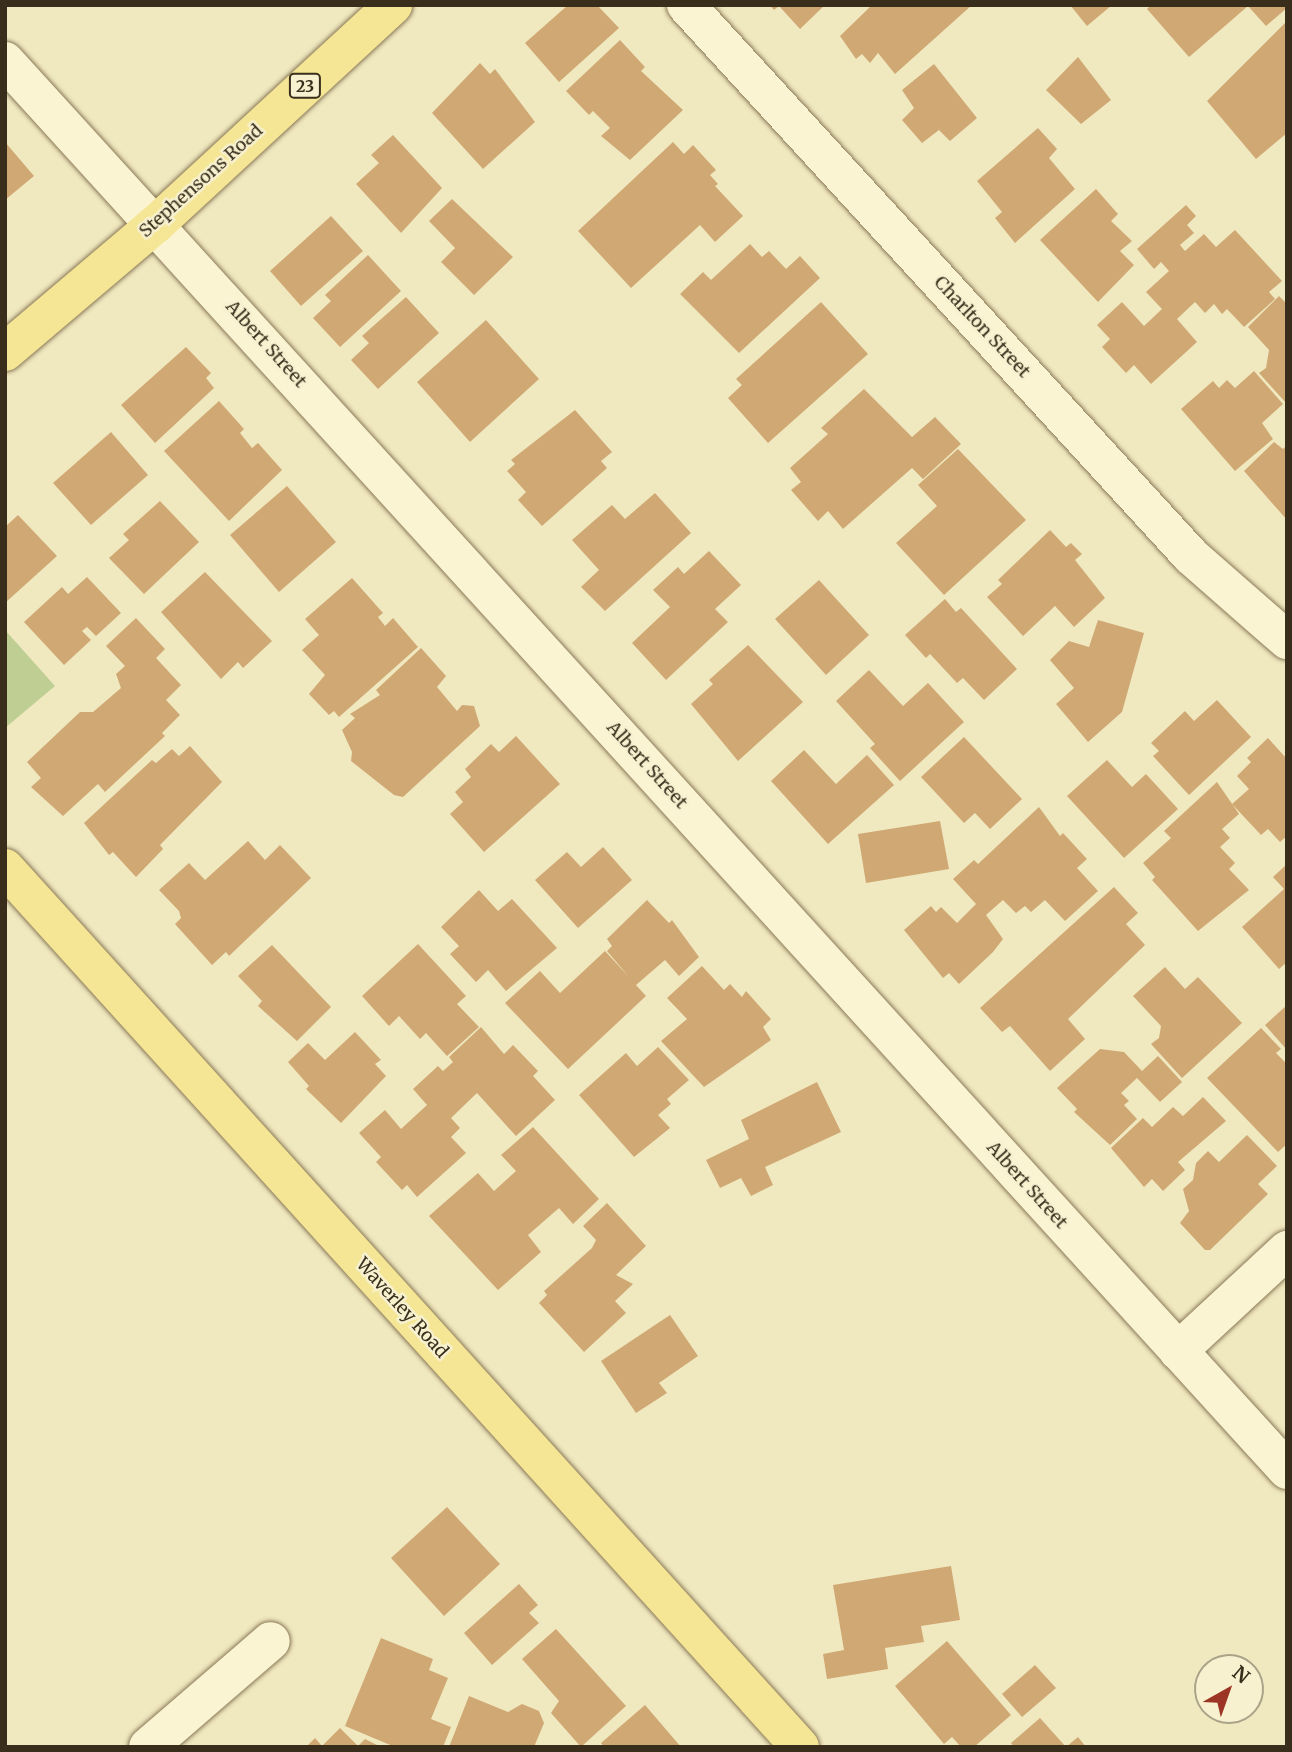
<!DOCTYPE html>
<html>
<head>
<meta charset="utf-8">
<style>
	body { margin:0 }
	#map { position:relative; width:1292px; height:1752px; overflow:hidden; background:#f0e9c0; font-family:Merriweather,serif }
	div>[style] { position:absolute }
	.green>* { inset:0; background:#bfce93 }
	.building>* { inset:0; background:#d0a874 }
	.roads { filter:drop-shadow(0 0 2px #8a7957) drop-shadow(0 0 2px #8a7957) }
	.minor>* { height:38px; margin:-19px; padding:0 19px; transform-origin:19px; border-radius:19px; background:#faf4d3 }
	.primary>* { height:38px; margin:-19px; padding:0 19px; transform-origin:19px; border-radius:19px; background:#f5e695 }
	span { translate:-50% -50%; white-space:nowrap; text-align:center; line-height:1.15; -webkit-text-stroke:5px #f7f1d0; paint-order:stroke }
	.shield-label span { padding:2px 5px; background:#f7f1d0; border:2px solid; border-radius:5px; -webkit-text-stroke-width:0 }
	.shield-label { font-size:16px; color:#392e1c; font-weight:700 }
	.street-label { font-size:18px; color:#392e1c }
	.frame { position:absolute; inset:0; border:7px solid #392e1c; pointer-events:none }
	.north { position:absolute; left:1194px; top:1654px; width:70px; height:70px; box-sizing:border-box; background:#f7f1d0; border:2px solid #aba388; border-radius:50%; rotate:40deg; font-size:19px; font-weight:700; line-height:28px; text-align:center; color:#392e1c }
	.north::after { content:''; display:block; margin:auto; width:24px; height:32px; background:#9c3524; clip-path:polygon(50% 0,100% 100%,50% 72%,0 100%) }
</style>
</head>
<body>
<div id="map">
	<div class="green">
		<div style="clip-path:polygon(5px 630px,55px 686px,5px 728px)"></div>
	</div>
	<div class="building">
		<div style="clip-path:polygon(568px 5px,597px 5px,619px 28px,559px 82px,525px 43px)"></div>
		<div style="clip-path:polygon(770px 5px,825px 5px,800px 29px,779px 6px,774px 10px)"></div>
		<div style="clip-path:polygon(872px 5px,972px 5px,895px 74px,878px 53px,870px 63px,862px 54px,856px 59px,840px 36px)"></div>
		<div style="clip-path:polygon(1070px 5px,1112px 5px,1087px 26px)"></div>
		<div style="clip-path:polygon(1151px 5px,1287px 5px,1287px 8px,1266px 26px,1248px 6px,1189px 57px,1147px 9px)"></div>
		<div style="clip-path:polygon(1287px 21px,1287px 133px,1256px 159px,1207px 101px)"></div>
		<div style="clip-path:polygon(620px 40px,645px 67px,641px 71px,683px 110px,630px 160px,601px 136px,610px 128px,593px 111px,589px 115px,566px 91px)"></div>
		<div style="clip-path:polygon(1078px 57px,1111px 100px,1081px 124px,1046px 90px)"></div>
		<div style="clip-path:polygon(480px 63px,490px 74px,495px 69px,535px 122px,483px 169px,432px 113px)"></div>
		<div style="clip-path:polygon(934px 64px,977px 118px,950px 141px,939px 130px,922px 143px,902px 120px,914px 108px,902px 90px)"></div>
		<div style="clip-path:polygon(1038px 128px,1057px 149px,1049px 158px,1075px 189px,1015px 243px,995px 218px,1002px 212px,977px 181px)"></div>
		<div style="clip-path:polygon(393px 135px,442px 188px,401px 233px,356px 184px,379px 163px,371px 155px)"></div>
		<div style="clip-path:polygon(5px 142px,34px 176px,5px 200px)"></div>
		<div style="clip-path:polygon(673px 142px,684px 154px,693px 145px,716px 170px,710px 175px,718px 184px,715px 186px,743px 216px,715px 242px,700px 225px,631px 288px,578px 231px)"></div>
		<div style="clip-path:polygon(1096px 189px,1118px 214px,1111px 221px,1132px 241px,1120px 251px,1134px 265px,1098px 302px,1040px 240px)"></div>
		<div style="clip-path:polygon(452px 199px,513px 257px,474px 295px,441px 262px,455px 248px,429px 221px)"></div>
		<div style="clip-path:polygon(1186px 205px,1196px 216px,1187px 225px,1194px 233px,1180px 245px,1185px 251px,1204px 234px,1216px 247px,1235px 230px,1282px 281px,1269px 292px,1275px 299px,1244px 327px,1227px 309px,1222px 314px,1214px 304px,1205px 313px,1195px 302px,1177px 319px,1197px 342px,1151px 384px,1134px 365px,1126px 373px,1102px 347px,1110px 339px,1097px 325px,1122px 302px,1144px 326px,1162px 309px,1146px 292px,1169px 271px,1161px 262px,1154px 269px,1137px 249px)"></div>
		<div style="clip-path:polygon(331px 216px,363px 251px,301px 306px,270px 271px)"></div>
		<div style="clip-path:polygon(750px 244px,762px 257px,769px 251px,786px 269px,800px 256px,820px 278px,739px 353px,680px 294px,703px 272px,711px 280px)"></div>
		<div style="clip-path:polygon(368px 255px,401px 291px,340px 347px,313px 318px,331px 301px,325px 295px)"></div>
		<div style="clip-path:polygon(1279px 296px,1287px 304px,1287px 404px,1259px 373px,1266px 368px,1269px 350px,1248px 327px)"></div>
		<div style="clip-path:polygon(406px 297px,439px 333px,378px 389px,351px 360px,369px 343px,362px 336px)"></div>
		<div style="clip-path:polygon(821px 302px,868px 354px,768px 443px,728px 398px,742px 385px,736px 379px)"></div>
		<div style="clip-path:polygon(486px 320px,539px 379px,470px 442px,417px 382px)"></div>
		<div style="clip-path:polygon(186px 347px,211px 373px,206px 378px,214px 388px,155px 443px,121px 405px)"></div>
		<div style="clip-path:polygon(1254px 371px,1283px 404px,1262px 423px,1273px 439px,1235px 471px,1181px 409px,1213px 381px,1219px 388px,1227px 380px,1235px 388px)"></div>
		<div style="clip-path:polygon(864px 389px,912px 437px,935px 417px,961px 444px,923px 479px,912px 468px,843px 529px,828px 511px,818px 521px,791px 490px,801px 482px,790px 468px,828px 434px,821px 428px)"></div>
		<div style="clip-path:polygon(219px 401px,244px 429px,240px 433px,252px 448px,258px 443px,282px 470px,229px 521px,164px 451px)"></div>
		<div style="clip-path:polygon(575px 410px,612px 452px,601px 461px,607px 468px,542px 526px,518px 500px,526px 492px,507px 471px,515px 464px,511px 460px)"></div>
		<div style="clip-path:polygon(111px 432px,148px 475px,91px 525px,53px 483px)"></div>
		<div style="clip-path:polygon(1274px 442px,1283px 449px,1287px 445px,1287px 520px,1244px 471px)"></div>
		<div style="clip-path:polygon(958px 449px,1026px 520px,944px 595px,896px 543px,937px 506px,918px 485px)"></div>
		<div style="clip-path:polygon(287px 486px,336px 542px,279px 592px,230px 535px)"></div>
		<div style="clip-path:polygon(655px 493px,691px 533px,605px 611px,581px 587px,599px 570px,572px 540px,612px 505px,625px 519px)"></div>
		<div style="clip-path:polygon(160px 501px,199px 542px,144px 594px,109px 558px,129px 540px,123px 534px)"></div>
		<div style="clip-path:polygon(18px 515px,57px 556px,5px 603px,5px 527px)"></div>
		<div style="clip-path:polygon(1050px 530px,1066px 547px,1071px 543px,1082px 554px,1075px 560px,1105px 598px,1074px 627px,1055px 606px,1023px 636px,987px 597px,1002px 584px,998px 580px)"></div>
		<div style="clip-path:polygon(709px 551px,741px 585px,715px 609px,728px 622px,666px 680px,632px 643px,670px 607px,653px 590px,678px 567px,684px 574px)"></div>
		<div style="clip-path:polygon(205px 572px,272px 641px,243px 668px,238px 662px,221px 679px,161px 612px)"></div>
		<div style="clip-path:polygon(87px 577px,121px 613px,96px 636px,87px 627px,82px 631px,91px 640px,64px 665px,24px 622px,62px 587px,68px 594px)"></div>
		<div style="clip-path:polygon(352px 578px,383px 613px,378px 617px,385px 626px,393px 618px,418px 647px,339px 717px,334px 711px,329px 715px,309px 694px,325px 675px,302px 650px,319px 635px,305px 619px)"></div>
		<div style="clip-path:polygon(819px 580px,869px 635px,826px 675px,775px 619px)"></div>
		<div style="clip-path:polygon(945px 599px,956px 612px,961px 608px,1017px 669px,984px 700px,963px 678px,957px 683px,930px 654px,926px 658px,905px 635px)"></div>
		<div style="clip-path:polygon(136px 618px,165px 649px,156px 658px,181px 685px,166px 700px,180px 715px,162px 733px,165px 736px,105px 792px,98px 784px,63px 816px,31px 787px,41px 778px,27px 762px,80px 712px,93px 712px,121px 688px,116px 674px,125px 666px,106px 646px)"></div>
		<div style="clip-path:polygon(1098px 620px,1144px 633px,1122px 712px,1088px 742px,1056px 704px,1074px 688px,1050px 660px,1069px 641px,1089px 647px)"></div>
		<div style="clip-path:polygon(748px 645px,803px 702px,738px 761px,691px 704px,713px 684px,709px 680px)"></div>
		<div style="clip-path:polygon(421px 648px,446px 676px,437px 687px,457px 711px,462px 705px,474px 706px,480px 726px,403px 797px,394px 795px,351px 761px,352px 752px,342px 730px,355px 718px,350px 714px,380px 695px,376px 690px)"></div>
		<div style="clip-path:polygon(869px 670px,903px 706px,928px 683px,964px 722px,900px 781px,870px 748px,875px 744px,836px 701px)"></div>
		<div style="clip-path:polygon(1217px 700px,1251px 737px,1189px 795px,1153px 756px,1159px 751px,1151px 743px,1185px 711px,1194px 721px)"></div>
		<div style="clip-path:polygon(516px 736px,560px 784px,484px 852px,450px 814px,463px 802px,455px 792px,471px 777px,465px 769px,491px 744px,499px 752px)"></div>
		<div style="clip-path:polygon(964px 737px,1022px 799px,990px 829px,975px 813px,964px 823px,921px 777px)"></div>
		<div style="clip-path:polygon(1268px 738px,1287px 759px,1287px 836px,1280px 842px,1268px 829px,1261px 835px,1232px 804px,1249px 789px,1237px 776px,1251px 762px,1247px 758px)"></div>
		<div style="clip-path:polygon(190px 746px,222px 782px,160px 845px,163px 849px,136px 877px,113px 852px,109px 855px,84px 823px,152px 760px,156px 763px,172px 749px,179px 756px)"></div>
		<div style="clip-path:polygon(804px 750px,836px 784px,867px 755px,894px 785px,828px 844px,771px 781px)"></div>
		<div style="clip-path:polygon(1107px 760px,1132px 787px,1146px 774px,1178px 809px,1124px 858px,1067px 796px)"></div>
		<div style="clip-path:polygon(1217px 782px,1239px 814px,1222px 829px,1230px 838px,1220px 847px,1235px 863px,1229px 869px,1249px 890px,1198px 931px,1152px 880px,1155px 877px,1143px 863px,1171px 838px,1164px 831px)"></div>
		<div style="clip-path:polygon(1039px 807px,1060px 836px,1063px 833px,1087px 859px,1077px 868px,1098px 891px,1065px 921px,1045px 900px,1031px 912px,1025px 906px,1016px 913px,1003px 900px,986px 915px,1003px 939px,993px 952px,959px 984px,949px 973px,943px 978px,904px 930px,931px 906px,936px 912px,941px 907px,957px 923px,976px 904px,953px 879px,974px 860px,978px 864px)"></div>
		<div style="clip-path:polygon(940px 821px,949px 869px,866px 883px,858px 834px)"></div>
		<div style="clip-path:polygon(248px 841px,265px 860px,280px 845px,311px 878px,229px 956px,226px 952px,212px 965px,175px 924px,181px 918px,179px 911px,159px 890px,189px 863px,205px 880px)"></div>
		<div style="clip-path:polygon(603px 847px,632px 880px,578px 928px,535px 880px,567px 852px,581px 867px)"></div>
		<div style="clip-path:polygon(1287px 864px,1287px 962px,1279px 969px,1242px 927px,1284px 889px,1273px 877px)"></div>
		<div style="clip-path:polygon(1114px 887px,1138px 913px,1126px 924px,1145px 945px,1068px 1019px,1085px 1039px,1050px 1071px,1010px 1026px,1002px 1032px,980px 1008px)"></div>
		<div style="clip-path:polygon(479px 890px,498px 911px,512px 899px,557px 948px,506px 991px,488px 970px,476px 982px,450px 954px,459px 946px,441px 927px)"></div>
		<div style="clip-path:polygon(647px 900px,669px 923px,672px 920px,699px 957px,679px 976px,665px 960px,636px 985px,646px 996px,568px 1069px,505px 1003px,540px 971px,560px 993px,605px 951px,629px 977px,607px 951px,612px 946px,607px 939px)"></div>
		<div style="clip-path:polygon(418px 944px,466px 996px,457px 1004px,479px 1027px,447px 1056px,426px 1033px,420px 1039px,399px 1016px,389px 1026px,362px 996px)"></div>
		<div style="clip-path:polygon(272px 945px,331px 1007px,297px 1041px,258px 1006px,262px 1001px,238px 976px)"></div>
		<div style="clip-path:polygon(702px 966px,724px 990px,730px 984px,742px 997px,746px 991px,771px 1019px,763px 1027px,771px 1040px,704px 1087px,661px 1041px,687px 1019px,667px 998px)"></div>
		<div style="clip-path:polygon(1165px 967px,1185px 989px,1198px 977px,1242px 1023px,1182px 1078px,1151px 1044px,1159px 1038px,1161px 1026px,1133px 996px)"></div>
		<div style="clip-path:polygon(1287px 1005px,1287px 1050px,1265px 1025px)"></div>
		<div style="clip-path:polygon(481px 1027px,504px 1054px,513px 1045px,538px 1071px,533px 1076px,555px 1100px,516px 1136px,477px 1093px,451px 1118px,460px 1128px,451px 1137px,466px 1153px,417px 1197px,407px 1185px,402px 1190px,376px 1162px,381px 1157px,359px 1133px,385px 1110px,401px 1129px,427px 1105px,413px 1089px,438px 1066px,443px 1071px,453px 1062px,449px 1057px)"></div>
		<div style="clip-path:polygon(1261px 1028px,1281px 1049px,1276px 1053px,1287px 1064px,1287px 1144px,1278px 1152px,1207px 1078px)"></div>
		<div style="clip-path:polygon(355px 1032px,381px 1060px,375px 1064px,386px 1076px,341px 1123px,306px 1089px,309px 1086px,288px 1062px,308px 1043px,325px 1060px)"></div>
		<div style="clip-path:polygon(658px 1047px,689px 1080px,667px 1099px,671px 1104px,658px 1115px,670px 1128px,634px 1157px,579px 1095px,626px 1053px,637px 1066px)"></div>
		<div style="clip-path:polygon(1100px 1049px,1124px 1052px,1142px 1071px,1158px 1056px,1182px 1082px,1160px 1102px,1137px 1078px,1121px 1093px,1129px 1101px,1124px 1105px,1137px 1119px,1110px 1145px,1074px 1112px,1077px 1109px,1057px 1088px)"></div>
		<div style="clip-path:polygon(817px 1082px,841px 1132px,765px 1167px,773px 1185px,751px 1196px,741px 1178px,720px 1188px,706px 1160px,749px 1139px,741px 1120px)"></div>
		<div style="clip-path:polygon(1203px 1097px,1226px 1121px,1178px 1162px,1185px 1170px,1163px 1191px,1152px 1179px,1144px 1187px,1111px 1148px,1143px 1118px,1152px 1127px,1173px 1107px,1183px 1116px)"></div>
		<div style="clip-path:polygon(533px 1127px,599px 1199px,573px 1224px,559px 1208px,528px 1235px,541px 1252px,498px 1290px,429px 1216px,478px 1173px,494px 1191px,516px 1171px,501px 1155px)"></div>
		<div style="clip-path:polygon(1247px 1135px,1277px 1166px,1258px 1184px,1268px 1194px,1210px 1250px,1205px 1250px,1180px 1223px,1189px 1211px,1183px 1189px,1193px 1180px,1196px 1163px,1208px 1151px,1219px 1162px)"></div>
		<div style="clip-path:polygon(607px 1203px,646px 1246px,616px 1275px,633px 1284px,615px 1301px,626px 1313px,584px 1352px,539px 1303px,547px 1295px,544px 1291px,592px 1248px,596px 1240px,583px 1226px)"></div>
		<div style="clip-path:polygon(670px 1315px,698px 1356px,659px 1383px,667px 1393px,636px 1413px,601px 1361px)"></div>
		<div style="clip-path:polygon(447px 1507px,500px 1564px,444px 1616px,391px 1558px)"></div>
		<div style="clip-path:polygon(951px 1566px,960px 1620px,921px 1626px,924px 1642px,885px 1648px,888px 1669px,827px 1679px,823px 1654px,844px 1650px,833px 1585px)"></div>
		<div style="clip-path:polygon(519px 1584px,538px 1605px,529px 1613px,539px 1623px,492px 1665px,464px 1633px)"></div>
		<div style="clip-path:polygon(556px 1629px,626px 1706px,581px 1747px,551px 1713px,559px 1701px,522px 1659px)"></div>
		<div style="clip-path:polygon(381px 1638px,433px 1659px,429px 1670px,448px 1678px,431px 1719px,451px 1727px,443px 1747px,395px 1747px,345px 1726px)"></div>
		<div style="clip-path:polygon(947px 1641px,1011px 1715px,974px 1747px,961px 1747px,952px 1737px,944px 1744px,895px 1686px)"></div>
		<div style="clip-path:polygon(1035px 1665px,1056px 1688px,1022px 1717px,1002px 1694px)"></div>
		<div style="clip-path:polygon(469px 1696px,508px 1712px,522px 1704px,539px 1711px,544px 1723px,534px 1747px,449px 1747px)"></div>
		<div style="clip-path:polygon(645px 1705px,681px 1747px,604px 1747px,601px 1743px)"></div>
		<div style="clip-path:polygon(1040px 1718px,1066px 1747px,1078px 1737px,1086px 1747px,1014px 1747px,1011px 1743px)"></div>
		<div style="clip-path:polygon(340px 1728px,358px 1746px,365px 1739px,381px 1747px,306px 1747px,315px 1738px,322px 1746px)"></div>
	</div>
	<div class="roads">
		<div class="minor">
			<div style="left:686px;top:5px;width:747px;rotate:47.49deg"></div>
			<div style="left:1191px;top:556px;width:128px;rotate:41.2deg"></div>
			<div style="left:5px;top:61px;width:1905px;rotate:47.7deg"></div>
			<div style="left:1178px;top:1351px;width:149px;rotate:-42.8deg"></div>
			<div style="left:148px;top:1747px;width:162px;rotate:-40.8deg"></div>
		</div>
		<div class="primary">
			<div style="left:5px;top:352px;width:197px;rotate:-40.3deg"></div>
			<div style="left:155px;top:225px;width:324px;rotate:-42.7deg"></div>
			<div style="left:5px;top:868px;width:1185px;rotate:47.87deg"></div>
		</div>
	</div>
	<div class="shield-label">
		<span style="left:305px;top:86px">23</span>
	</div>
	<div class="street-label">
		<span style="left:201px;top:181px;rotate:-42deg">Stephensons Road</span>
		<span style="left:982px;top:327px;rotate:47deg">Charlton Street</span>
		<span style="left:266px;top:344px;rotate:48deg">Albert Street</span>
		<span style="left:647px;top:765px;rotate:48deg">Albert Street</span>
		<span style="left:1027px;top:1185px;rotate:48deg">Albert Street</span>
		<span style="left:402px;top:1308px;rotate:48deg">Waverley Road</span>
	</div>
	<div class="frame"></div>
	<div class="north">N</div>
</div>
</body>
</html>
